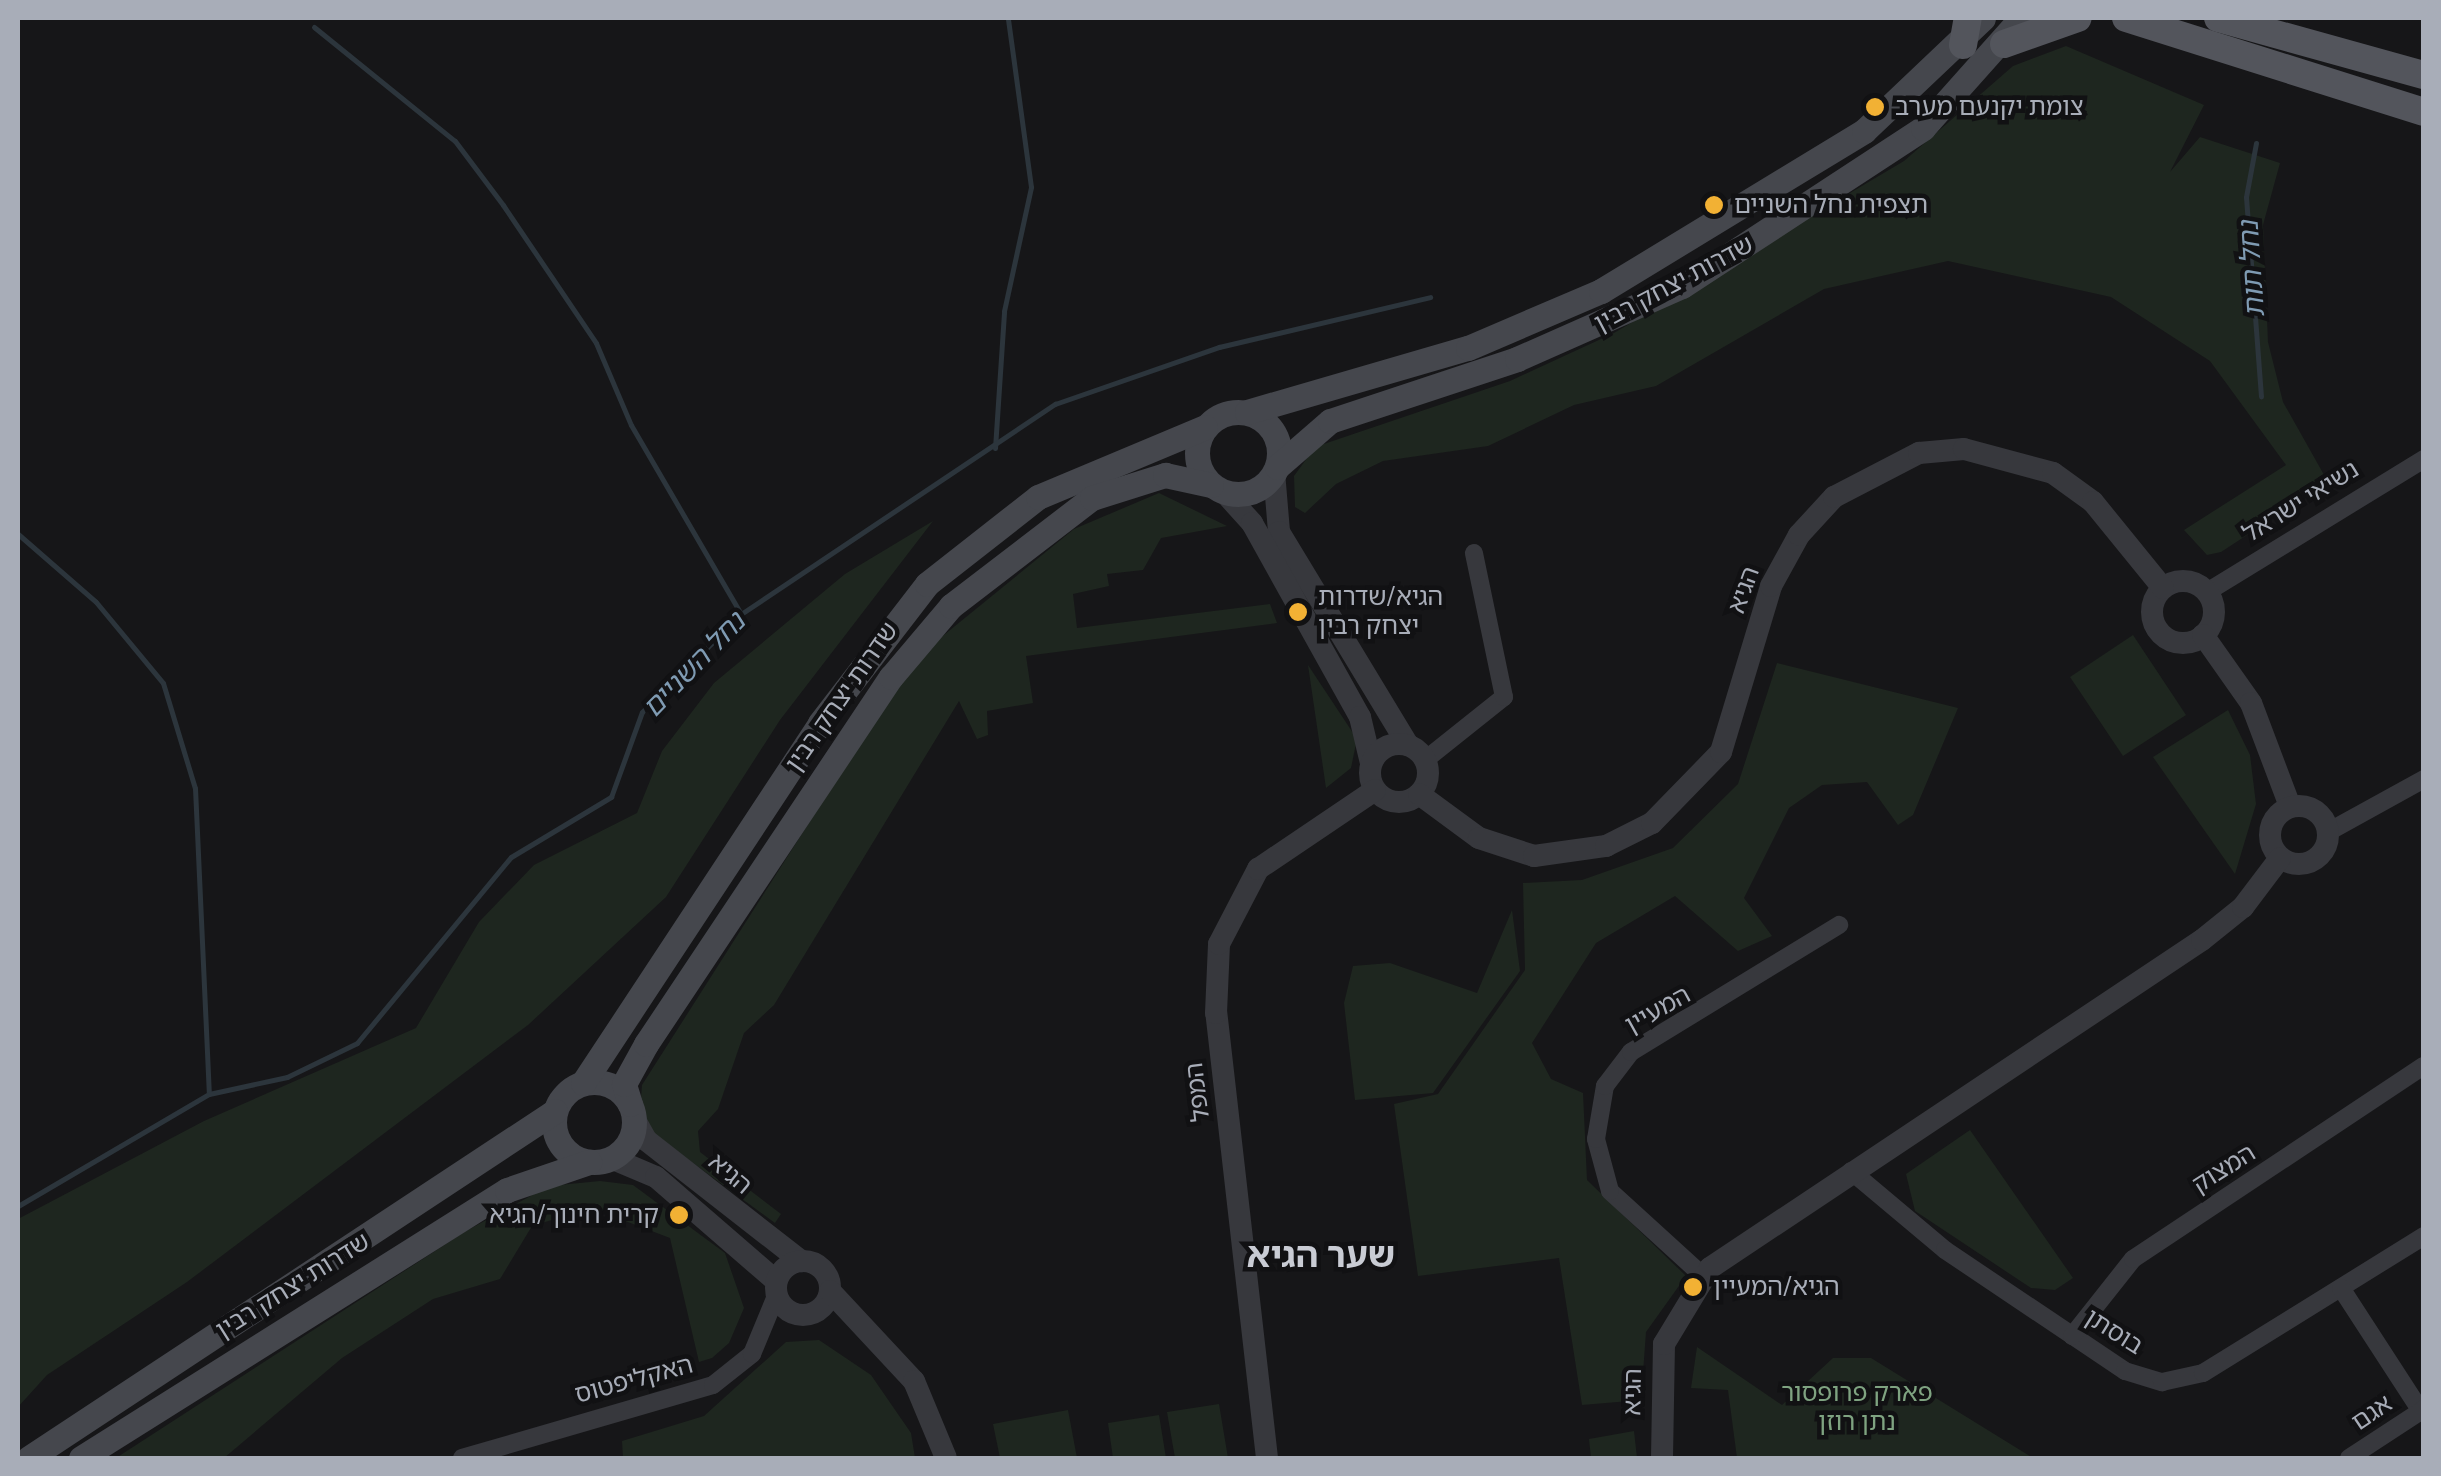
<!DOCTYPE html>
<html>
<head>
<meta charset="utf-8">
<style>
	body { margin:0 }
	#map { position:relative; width:2441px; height:1476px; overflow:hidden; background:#161618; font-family:"Roboto Condensed","Noto Sans Hebrew",sans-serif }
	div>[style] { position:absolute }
	.green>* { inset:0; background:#1e261f }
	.stream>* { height:5px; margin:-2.5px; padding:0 2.5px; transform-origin:2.5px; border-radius:2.5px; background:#2c353c }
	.minor>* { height:18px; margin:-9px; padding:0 9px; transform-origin:9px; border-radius:9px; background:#37383d }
	.tertiary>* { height:22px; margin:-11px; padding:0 11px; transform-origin:11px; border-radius:11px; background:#37383d }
	.tertiary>.ring { margin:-11px; padding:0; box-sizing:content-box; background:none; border:22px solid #37383d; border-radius:50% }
	.secondary>* { height:25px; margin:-12.5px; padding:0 12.5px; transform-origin:12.5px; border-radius:12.5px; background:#45474d }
	.secondary>.ring { margin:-12.5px; padding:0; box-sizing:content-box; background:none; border:25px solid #45474d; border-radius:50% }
	.primary>* { height:28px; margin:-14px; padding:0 14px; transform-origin:14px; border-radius:14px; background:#53555c }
	.dots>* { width:28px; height:28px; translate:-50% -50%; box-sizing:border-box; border:5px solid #111113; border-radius:50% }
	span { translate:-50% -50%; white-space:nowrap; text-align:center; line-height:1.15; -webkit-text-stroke:9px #111113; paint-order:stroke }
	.poi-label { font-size:25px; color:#a8adb8 }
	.left { translate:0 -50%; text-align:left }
	.right { translate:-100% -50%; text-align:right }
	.street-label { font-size:25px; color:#a8adb8 }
	.park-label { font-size:25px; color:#7fa381 }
	.water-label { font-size:28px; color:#7f9bb3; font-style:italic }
	.district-label { font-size:35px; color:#c9ccd4; font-weight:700 }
	.frame { position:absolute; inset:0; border:20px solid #a8adb8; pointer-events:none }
</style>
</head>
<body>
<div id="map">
	<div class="green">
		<div style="clip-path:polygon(2066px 46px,2204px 105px,2170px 172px,2200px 137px,2280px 163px,2263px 225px,2268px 342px,2283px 402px,2328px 482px,2221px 552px,2207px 555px,2184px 530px,2286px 465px,2210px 361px,2111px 297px,1948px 261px,1824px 289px,1656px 386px,1574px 405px,1488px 446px,1383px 461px,1336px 484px,1305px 513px,1295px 507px,1294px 476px,1315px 447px,1510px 381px,1614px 333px,1904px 161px,2013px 66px)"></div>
		<div style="clip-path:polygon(1159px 493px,1227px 526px,1161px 538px,1143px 570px,1107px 574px,1109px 586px,1073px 594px,1077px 628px,1270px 604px,1277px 623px,1026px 656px,1033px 703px,987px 711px,988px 735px,977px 739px,959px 701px,774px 1005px,744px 1033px,718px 1109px,698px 1131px,700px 1152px,781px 1214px,775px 1223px,652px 1133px,640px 1111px,642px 1085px,912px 661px,1074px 529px)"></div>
		<div style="clip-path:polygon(933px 521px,780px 720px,666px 897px,528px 1025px,187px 1282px,47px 1375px,18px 1407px,18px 1219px,204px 1121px,416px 1028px,479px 922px,534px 865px,637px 813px,662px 751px,714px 683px,845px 574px)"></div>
		<div style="clip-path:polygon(2133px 635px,2186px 715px,2123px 756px,2070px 677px)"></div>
		<div style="clip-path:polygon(1777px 663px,1958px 708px,1913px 815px,1898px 825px,1867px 782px,1822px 785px,1789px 808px,1744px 898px,1772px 936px,1738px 951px,1675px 896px,1596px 943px,1532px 1043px,1551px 1079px,1583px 1093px,1587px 1180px,1686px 1276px,1646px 1332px,1641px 1400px,1582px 1405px,1559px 1258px,1418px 1276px,1394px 1104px,1438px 1094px,1525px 970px,1523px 883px,1582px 880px,1673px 848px,1738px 784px)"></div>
		<div style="clip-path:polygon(1308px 665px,1357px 739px,1351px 768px,1326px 788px)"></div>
		<div style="clip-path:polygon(2228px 710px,2250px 755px,2256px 804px,2235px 874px,2153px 757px)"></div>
		<div style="clip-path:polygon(1512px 910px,1520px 971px,1433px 1093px,1355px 1100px,1344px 1003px,1353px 966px,1390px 963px,1477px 993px)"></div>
		<div style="clip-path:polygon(1970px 1130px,2073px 1278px,2055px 1290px,2031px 1288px,1915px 1211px,1906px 1174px)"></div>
		<div style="clip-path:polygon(600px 1181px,633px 1185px,725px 1253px,744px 1308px,729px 1343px,712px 1358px,699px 1362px,670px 1238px,591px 1208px,532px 1226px,500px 1279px,433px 1299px,342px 1358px,224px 1458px,116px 1458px,466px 1231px,549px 1186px)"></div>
		<div style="clip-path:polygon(819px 1340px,871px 1375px,911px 1433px,915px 1458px,623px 1458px,622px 1441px,704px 1416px,786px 1342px)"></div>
		<div style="clip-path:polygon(1697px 1347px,1782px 1405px,1833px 1358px,1871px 1358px,2033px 1458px,1737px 1458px,1728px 1390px,1691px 1388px)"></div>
		<div style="clip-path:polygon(1219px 1404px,1228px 1458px,1175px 1458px,1167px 1412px)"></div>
		<div style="clip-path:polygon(1068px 1410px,1077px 1458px,1000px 1458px,993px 1424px)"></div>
		<div style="clip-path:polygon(1159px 1415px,1166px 1458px,1113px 1458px,1108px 1423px)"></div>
		<div style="clip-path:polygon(1634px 1431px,1637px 1458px,1591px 1458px,1589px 1439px)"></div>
	</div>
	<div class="stream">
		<div style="left:314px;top:27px;width:181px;rotate:39deg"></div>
		<div style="left:455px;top:141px;width:80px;rotate:53.1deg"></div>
		<div style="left:503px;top:205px;width:166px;rotate:56deg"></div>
		<div style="left:596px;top:343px;width:89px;rotate:66.9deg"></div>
		<div style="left:631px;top:425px;width:219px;rotate:59.8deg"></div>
		<div style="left:2256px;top:143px;width:55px;rotate:100.5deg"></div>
		<div style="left:2246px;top:197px;width:200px;rotate:85.7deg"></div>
		<div style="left:995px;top:448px;width:137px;rotate:-86.2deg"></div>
		<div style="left:1004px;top:311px;width:127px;rotate:-77.7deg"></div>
		<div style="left:1031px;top:187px;width:171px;rotate:-97.8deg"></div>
		<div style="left:18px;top:534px;width:103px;rotate:41.1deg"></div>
		<div style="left:96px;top:602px;width:105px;rotate:50.4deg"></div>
		<div style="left:163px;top:683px;width:110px;rotate:73.1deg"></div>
		<div style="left:195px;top:788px;width:306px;rotate:87.4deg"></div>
		<div style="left:18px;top:1206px;width:221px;rotate:-30.4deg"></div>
		<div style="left:209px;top:1094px;width:80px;rotate:-12.3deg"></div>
		<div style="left:287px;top:1077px;width:78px;rotate:-25.9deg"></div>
		<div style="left:357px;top:1043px;width:241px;rotate:-50.4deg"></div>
		<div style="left:511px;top:857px;width:117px;rotate:-31deg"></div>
		<div style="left:611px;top:797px;width:90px;rotate:-70deg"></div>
		<div style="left:642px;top:712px;width:139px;rotate:-44.7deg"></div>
		<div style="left:741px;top:614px;width:378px;rotate:-33.8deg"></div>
		<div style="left:1055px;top:404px;width:174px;rotate:-19.2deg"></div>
		<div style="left:1219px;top:347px;width:217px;rotate:-13.3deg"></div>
	</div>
	<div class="minor">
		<div style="left:2207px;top:592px;width:255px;rotate:-31.5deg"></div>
		<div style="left:1425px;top:760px;width:101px;rotate:-38.6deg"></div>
		<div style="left:1504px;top:697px;width:147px;rotate:-101.8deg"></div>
		<div style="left:2328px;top:832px;width:110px;rotate:-28.9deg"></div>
		<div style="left:1851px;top:1171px;width:123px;rotate:40deg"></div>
		<div style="left:1945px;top:1250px;width:217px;rotate:33.9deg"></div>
		<div style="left:2125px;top:1371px;width:39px;rotate:17deg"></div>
		<div style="left:2162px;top:1382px;width:42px;rotate:-12.4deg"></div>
		<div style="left:2203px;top:1373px;width:260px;rotate:-31.8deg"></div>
		<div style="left:1703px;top:1276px;width:126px;rotate:-137.6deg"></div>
		<div style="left:1610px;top:1191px;width:54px;rotate:-105.1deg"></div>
		<div style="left:1596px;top:1139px;width:54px;rotate:-80.4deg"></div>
		<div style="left:1605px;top:1086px;width:43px;rotate:-52.6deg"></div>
		<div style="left:1631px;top:1052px;width:244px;rotate:-31.4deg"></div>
		<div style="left:2341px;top:1288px;width:147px;rotate:57deg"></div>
		<div style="left:2072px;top:1336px;width:98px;rotate:-51.6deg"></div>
		<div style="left:2133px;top:1259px;width:349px;rotate:-33.6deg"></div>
		<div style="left:462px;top:1458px;width:261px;rotate:-16.2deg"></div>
		<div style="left:713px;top:1385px;width:50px;rotate:-38.5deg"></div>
		<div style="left:752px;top:1354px;width:63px;rotate:-67.5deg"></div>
		<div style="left:2349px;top:1458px;width:90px;rotate:-33.2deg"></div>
	</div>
	<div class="tertiary">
		<div style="left:1274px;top:472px;width:60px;rotate:85.2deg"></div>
		<div style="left:1279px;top:532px;width:249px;rotate:58.8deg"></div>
		<div style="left:1224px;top:492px;width:42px;rotate:47.9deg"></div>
		<div style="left:1252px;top:523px;width:222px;rotate:60.9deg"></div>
		<div style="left:1360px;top:717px;width:47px;rotate:76.6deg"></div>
		<div class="ring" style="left:2152px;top:581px;width:40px;height:40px"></div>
		<div style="left:2203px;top:635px;width:83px;rotate:54.8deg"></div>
		<div style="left:2251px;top:703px;width:110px;rotate:69.3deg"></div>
		<div class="ring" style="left:1370px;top:744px;width:36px;height:36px"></div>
		<div style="left:1419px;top:794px;width:74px;rotate:36.3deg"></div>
		<div style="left:1479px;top:838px;width:58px;rotate:18.1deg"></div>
		<div style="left:1534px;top:856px;width:73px;rotate:-7.9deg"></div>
		<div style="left:1606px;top:846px;width:51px;rotate:-26.6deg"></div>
		<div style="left:1652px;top:823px;width:99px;rotate:-45.8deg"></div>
		<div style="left:1721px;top:752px;width:173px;rotate:-73.2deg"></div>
		<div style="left:1771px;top:586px;width:58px;rotate:-61.2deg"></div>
		<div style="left:1799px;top:535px;width:52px;rotate:-47.4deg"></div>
		<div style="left:1834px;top:497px;width:96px;rotate:-27.4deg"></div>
		<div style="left:1919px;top:453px;width:45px;rotate:-5.1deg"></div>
		<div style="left:1964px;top:449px;width:92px;rotate:15.1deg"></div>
		<div style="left:2053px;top:473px;width:49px;rotate:35.9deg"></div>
		<div style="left:2093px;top:502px;width:111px;rotate:50.9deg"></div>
		<div class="ring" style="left:2270px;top:806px;width:36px;height:36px"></div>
		<div style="left:634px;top:1118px;width:25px;rotate:61deg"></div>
		<div style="left:646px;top:1140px;width:197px;rotate:38deg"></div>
		<div style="left:611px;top:1158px;width:49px;rotate:22.9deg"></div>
		<div style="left:656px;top:1177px;width:159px;rotate:40.9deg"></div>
		<div class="ring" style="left:776px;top:1261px;width:32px;height:32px"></div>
		<div style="left:830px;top:1291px;width:123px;rotate:47deg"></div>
		<div style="left:914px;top:1381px;width:83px;rotate:67.4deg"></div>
		<div style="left:1267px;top:1458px;width:448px;rotate:-96.5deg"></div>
		<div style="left:1216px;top:1013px;width:69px;rotate:-87.5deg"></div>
		<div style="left:1219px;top:944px;width:85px;rotate:-62.5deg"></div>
		<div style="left:1258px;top:869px;width:141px;rotate:-34deg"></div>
		<div style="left:1662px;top:1458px;width:114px;rotate:-89deg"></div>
		<div style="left:1664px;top:1344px;width:89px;rotate:-58.8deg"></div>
		<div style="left:1710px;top:1268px;width:591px;rotate:-33.69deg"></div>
		<div style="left:2202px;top:940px;width:53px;rotate:-38.8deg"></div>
		<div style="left:2243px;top:907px;width:61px;rotate:-52.9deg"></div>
	</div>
	<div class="secondary">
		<div class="ring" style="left:1197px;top:412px;width:57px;height:57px"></div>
		<div style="left:1247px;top:412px;width:230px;rotate:-16.2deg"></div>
		<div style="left:1468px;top:348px;width:145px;rotate:-23.2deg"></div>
		<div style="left:1601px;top:291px;width:308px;rotate:-31.3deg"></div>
		<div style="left:1864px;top:131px;width:164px;rotate:-43.5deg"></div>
		<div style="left:1277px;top:467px;width:70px;rotate:-41deg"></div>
		<div style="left:1330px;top:421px;width:197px;rotate:-18.3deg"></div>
		<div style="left:1517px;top:359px;width:180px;rotate:-23.9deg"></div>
		<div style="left:1682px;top:286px;width:288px;rotate:-33.2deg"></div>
		<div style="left:1923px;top:128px;width:147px;rotate:-48.3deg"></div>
		<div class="ring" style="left:554px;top:1082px;width:55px;height:55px"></div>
		<div style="left:583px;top:1083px;width:431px;rotate:-56.6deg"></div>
		<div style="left:820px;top:723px;width:175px;rotate:-52.4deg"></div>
		<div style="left:927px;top:584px;width:141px;rotate:-38.1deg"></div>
		<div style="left:1038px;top:497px;width:181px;rotate:-22.7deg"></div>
		<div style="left:630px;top:1104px;width:21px;rotate:-107deg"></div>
		<div style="left:624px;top:1084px;width:46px;rotate:-61.2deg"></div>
		<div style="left:646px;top:1044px;width:441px;rotate:-56.3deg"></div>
		<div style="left:891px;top:677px;width:93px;rotate:-49.8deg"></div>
		<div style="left:951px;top:606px;width:178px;rotate:-37.5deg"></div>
		<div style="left:1092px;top:498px;width:77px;rotate:-17.5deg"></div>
		<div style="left:1165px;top:475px;width:47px;rotate:12.3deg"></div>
		<div style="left:29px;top:1458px;width:630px;rotate:-33.41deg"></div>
		<div style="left:81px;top:1458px;width:503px;rotate:-32.17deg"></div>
		<div style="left:507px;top:1190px;width:87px;rotate:-18.9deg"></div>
	</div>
	<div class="primary">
		<div style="left:2126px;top:18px;width:312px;rotate:17.5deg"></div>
		<div style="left:2218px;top:18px;width:214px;rotate:15.5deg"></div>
		<div style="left:2004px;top:44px;width:78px;rotate:-19.4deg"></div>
		<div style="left:1963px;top:45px;width:27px;rotate:-80deg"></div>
	</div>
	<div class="dots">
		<div style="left:1875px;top:107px;background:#f2b134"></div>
		<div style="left:1714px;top:205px;background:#f2b134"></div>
		<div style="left:1298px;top:612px;background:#f2b134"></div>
		<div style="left:679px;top:1215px;background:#f2b134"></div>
		<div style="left:1693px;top:1287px;background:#f2b134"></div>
	</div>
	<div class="poi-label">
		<span class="left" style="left:1895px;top:107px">צומת יקנעם מערב</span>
		<span class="left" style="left:1734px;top:205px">תצפית נחל השניים</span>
		<span class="left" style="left:1318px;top:612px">הגיא/שדרות<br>יצחק רבין</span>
		<span class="right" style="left:659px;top:1215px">קרית חינוך/הגיא</span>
		<span class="left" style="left:1713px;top:1287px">הגיא/המעיין</span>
	</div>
	<div class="street-label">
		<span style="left:1674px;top:284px;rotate:-28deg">שדרות יצחק רבין</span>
		<span style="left:2301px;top:502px;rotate:-32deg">נשיאי ישראל</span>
		<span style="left:1744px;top:590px;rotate:-70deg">הגיא</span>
		<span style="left:842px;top:697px;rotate:-55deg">שדרות יצחק רבין</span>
		<span style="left:1658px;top:1010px;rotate:-29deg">המעיין</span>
		<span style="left:1198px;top:1092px;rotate:-97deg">המפל</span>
		<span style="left:2224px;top:1169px;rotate:-32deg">המצוק</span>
		<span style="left:730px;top:1174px;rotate:40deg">הגיא</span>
		<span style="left:293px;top:1286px;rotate:-32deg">שדרות יצחק רבין</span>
		<span style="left:2114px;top:1332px;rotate:32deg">בוסתן</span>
		<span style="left:634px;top:1380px;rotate:-15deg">האקליפטוס</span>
		<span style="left:1633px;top:1392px;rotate:-89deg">הגיא</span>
		<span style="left:2372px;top:1413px;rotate:-34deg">אגם</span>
	</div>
	<div class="park-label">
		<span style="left:1857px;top:1408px">פארק פרופסור<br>נתן רוזן</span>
	</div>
	<div class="water-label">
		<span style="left:2252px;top:269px;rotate:-94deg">נחל תות</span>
		<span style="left:694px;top:665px;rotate:-46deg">נחל השניים</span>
	</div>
	<div class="district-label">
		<span style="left:1321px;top:1256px">שער הגיא</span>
	</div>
	<div class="frame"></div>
</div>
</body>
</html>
